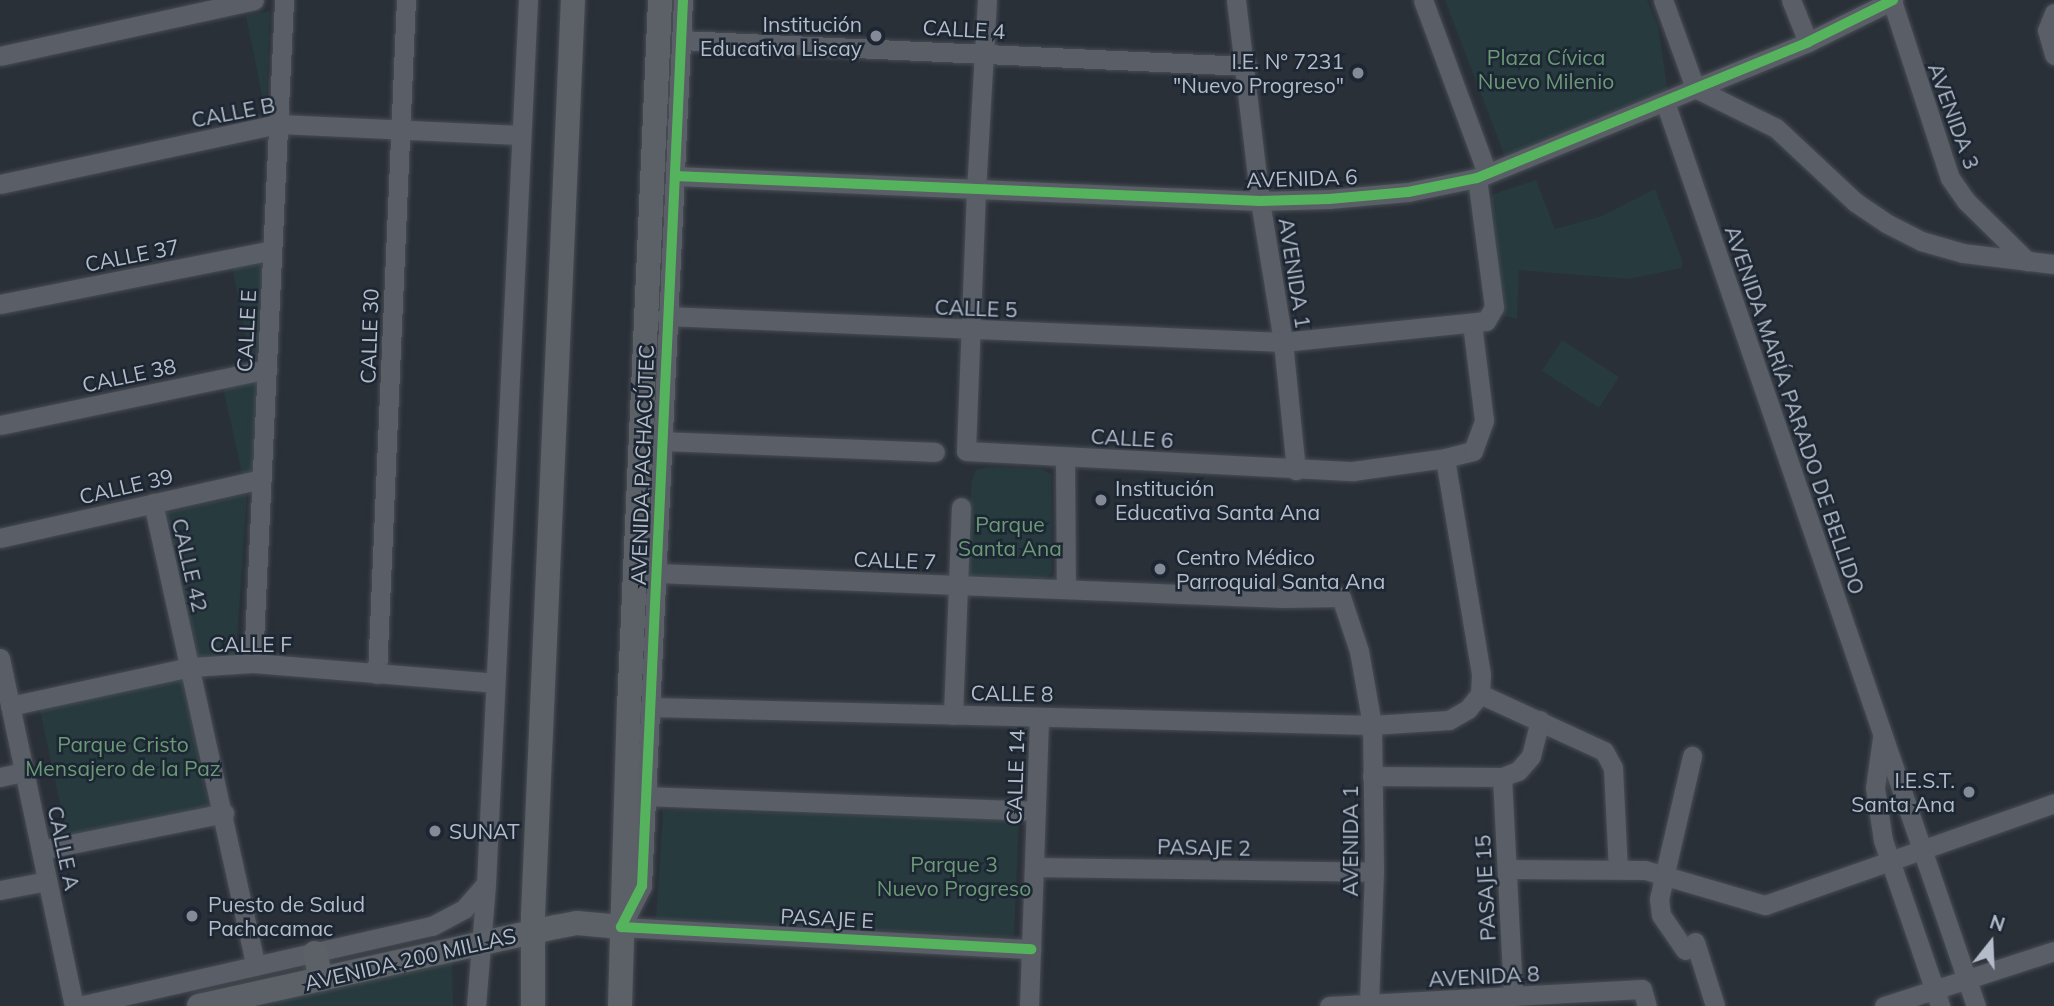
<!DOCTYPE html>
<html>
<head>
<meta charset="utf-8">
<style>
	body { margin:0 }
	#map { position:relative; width:2054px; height:1006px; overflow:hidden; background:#2a3038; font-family:Mulish,sans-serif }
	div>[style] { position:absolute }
	.green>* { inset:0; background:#273a3e }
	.roads { filter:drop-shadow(0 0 2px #484c53) drop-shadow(0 0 2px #484c53) }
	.minor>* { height:19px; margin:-9.5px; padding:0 9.5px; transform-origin:9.5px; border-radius:9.5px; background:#5a5e66 }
	.major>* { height:24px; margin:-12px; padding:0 12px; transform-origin:12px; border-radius:12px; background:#5c6168 }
	.cycleway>* { height:10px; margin:-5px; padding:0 5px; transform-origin:5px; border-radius:5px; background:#56b35d }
	.dots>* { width:19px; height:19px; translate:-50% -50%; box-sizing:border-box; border:4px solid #1d2633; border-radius:50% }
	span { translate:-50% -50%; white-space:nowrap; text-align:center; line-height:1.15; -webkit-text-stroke:5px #1d2633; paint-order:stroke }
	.poi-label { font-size:21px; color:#b4bcc9 }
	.right { translate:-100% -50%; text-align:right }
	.left { translate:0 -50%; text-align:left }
	.street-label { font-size:21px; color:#b4bcc9 }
	.park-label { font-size:21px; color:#6b9a76 }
	.north { position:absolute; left:1956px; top:908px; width:70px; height:70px; -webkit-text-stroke:5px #1d2633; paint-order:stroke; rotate:18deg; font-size:19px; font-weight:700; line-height:28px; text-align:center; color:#b4bcc9 }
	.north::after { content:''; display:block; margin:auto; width:24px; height:32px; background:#b4bcc9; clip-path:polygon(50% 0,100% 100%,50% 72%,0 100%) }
</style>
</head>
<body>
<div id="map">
	<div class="green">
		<div style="clip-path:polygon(1445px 0,1647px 0,1658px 26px,1668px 94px,1506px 159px)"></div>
		<div style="clip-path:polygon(270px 11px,266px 102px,264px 105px,246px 16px)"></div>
		<div style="clip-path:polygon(1536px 180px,1555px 229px,1602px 216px,1655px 189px,1683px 263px,1681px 268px,1629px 279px,1519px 270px,1517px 319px,1504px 316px,1498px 309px,1490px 199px,1494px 194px)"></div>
		<div style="clip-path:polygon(266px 260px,262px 358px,250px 359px,232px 266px)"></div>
		<div style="clip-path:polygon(1562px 340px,1619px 377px,1599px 408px,1542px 371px)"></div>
		<div style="clip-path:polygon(259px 376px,256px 476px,243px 478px,222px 383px)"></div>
		<div style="clip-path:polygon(988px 467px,1041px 469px,1051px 474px,1052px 572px,1045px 579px,970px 576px,965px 570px,972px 480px,976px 470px)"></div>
		<div style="clip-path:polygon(247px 494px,236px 655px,194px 658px,162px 514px)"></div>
		<div style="clip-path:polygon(185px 675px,208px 807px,67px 836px,39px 706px)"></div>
		<div style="clip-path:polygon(663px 810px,1019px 820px,1014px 937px,656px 919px)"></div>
		<div style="clip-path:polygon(452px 961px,453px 1006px,248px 1006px)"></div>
	</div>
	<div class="roads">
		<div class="minor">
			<div style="left:683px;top:0;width:887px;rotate:92.65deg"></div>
			<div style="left:642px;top:886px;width:46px;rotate:117.1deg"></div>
			<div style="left:621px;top:927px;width:411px;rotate:3.1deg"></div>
			<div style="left:987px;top:0;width:190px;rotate:93.3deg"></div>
			<div style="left:976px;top:190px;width:261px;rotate:92.2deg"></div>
			<div style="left:966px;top:451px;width:388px;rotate:3deg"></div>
			<div style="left:1353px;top:471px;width:93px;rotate:-8deg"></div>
			<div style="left:1445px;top:458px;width:29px;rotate:-14deg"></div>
			<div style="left:1473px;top:451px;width:33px;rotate:-70deg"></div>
			<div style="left:1484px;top:420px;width:97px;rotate:-97.1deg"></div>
			<div style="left:1236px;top:0;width:202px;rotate:83.2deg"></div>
			<div style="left:1260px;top:201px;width:143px;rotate:80.7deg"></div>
			<div style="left:1283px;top:342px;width:129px;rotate:84.2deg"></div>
			<div style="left:1423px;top:0;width:184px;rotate:69.7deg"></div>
			<div style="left:1663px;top:0;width:94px;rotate:70deg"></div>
			<div style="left:1695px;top:88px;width:90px;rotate:26.3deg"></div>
			<div style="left:1776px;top:128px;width:108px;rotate:43.1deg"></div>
			<div style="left:1855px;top:202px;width:37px;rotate:34deg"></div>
			<div style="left:1886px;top:223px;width:39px;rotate:27deg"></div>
			<div style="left:1921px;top:241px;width:44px;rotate:15.9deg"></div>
			<div style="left:1963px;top:253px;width:92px;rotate:6.9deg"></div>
			<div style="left:1791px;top:0;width:45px;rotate:68deg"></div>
			<div style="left:1892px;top:1px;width:186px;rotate:71.9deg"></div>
			<div style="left:1950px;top:178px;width:28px;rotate:55deg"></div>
			<div style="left:1966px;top:201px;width:86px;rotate:44.5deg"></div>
			<div style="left:2054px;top:13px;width:18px;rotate:112deg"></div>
			<div style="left:2047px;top:30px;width:26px;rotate:74deg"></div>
			<div style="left:681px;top:40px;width:566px;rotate:2.63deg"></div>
			<div style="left:0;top:56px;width:260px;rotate:-12.4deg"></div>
			<div style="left:1665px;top:102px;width:956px;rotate:71.02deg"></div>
			<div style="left:675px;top:176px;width:586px;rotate:2.45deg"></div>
			<div style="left:1260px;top:201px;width:69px;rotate:-1.7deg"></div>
			<div style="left:1329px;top:199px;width:79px;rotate:-5.1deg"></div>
			<div style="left:1408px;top:192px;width:70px;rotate:-11.5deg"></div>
			<div style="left:1477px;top:178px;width:358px;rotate:-22.3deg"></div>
			<div style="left:1808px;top:42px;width:95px;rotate:-26.3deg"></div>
			<div style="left:0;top:184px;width:284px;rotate:-12.2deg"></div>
			<div style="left:278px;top:124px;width:243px;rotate:2.6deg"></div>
			<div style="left:0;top:304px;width:277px;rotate:-11.2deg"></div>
			<div style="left:666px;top:316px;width:618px;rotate:2.41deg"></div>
			<div style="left:1283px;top:342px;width:204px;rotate:-5.9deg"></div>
			<div style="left:1486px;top:321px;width:16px;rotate:-60deg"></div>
			<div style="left:1494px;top:307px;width:130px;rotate:-97.5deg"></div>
			<div style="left:0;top:425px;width:273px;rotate:-11.8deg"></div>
			<div style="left:662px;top:441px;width:273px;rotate:2.3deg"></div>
			<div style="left:1065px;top:458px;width:131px;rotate:89.6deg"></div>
			<div style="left:153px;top:503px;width:474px;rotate:77.5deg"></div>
			<div style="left:0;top:538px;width:268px;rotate:-12.7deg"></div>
			<div style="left:657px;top:573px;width:627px;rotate:2.28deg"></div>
			<div style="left:1284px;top:598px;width:57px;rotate:-1deg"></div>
			<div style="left:1341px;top:597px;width:57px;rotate:71.6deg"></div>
			<div style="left:1359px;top:651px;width:75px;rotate:80deg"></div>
			<div style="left:1372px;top:725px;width:147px;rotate:89.2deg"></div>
			<div style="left:1374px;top:872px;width:133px;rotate:92.2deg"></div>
			<div style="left:0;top:658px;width:356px;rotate:78deg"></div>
			<div style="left:253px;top:663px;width:664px;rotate:-87.32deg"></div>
			<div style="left:377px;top:674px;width:675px;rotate:-87.54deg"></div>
			<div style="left:1480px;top:694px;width:136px;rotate:24.7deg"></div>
			<div style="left:1604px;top:751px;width:19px;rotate:62deg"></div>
			<div style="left:1613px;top:768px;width:101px;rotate:87.2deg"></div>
			<div style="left:10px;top:706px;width:185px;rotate:-12.2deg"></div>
			<div style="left:191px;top:667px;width:62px;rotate:-3.7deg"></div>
			<div style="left:253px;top:663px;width:242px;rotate:4.7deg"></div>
			<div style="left:651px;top:707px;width:721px;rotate:1.43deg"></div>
			<div style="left:1372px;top:725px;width:77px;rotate:-3.7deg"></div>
			<div style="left:1449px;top:720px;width:22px;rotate:-30deg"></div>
			<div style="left:1468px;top:709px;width:19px;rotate:-51deg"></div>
			<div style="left:1480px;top:694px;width:20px;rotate:-87deg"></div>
			<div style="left:1481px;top:674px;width:219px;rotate:-99.5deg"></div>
			<div style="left:953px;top:715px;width:208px;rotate:-87.8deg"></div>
			<div style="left:1882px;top:738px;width:50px;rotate:98deg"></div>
			<div style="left:1875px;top:788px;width:53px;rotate:81.3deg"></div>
			<div style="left:1883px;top:840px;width:176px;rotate:71deg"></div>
			<div style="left:1372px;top:776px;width:130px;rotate:0.4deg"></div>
			<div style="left:1502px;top:777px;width:17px;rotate:-21deg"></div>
			<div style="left:1518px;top:771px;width:20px;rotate:-49deg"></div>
			<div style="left:1531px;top:756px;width:37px;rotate:-76deg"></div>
			<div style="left:0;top:777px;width:25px;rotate:-12deg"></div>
			<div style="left:1502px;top:777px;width:220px;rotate:87.1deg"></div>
			<div style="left:647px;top:796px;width:389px;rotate:2.2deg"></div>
			<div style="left:41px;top:850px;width:187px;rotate:-11.4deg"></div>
			<div style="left:1034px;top:867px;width:340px;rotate:0.8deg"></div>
			<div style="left:1507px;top:869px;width:138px;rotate:0.4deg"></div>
			<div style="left:1645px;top:870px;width:125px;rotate:16.3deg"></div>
			<div style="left:1765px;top:905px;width:306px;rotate:-19.4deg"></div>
			<div style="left:0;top:890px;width:48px;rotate:-10.8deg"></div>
			<div style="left:1695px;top:942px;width:67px;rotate:72.6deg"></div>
			<div style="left:1685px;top:950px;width:42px;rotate:-124.4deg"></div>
			<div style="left:1661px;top:915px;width:16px;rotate:-97deg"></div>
			<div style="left:1659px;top:899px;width:147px;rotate:-77deg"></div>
			<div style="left:79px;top:1006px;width:362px;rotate:-12.8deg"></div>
			<div style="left:432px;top:926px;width:36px;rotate:-28deg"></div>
			<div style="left:464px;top:909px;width:32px;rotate:-49deg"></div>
			<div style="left:476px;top:1006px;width:122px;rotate:-85.3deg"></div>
			<div style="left:486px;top:884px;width:885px;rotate:-87.28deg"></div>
			<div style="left:1029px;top:1006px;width:289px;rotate:-88deg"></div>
			<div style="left:1329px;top:1006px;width:313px;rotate:-3.1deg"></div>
			<div style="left:1642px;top:989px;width:18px;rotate:74deg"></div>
			<div style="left:1884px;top:1006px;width:179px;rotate:-17.9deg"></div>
		</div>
		<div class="major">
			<div style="left:315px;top:953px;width:27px;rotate:77deg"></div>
			<div style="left:199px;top:1006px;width:366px;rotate:-12.5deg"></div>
			<div style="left:556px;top:927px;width:21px;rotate:-11deg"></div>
			<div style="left:577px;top:923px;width:44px;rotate:5.2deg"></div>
			<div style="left:533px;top:1006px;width:91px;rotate:-90deg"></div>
			<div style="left:533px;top:915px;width:916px;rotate:-87.5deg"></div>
			<div style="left:620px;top:1006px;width:298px;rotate:-88.3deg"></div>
			<div style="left:629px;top:708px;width:709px;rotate:-87.49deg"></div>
		</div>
	</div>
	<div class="cycleway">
		<div style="left:683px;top:0;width:887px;rotate:92.65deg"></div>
		<div style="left:642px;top:886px;width:46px;rotate:117.1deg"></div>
		<div style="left:621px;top:927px;width:411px;rotate:3.1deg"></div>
		<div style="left:675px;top:176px;width:586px;rotate:2.45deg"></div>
		<div style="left:1260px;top:201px;width:69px;rotate:-1.7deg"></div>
		<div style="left:1329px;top:199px;width:79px;rotate:-5.1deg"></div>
		<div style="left:1408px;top:192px;width:70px;rotate:-11.5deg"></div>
		<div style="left:1477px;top:178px;width:358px;rotate:-22.3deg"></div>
		<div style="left:1808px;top:42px;width:95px;rotate:-26.3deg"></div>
	</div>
	<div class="dots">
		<div style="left:876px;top:36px;background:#848b96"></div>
		<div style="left:1358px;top:73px;background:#848b96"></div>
		<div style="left:1101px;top:500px;background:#848b96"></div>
		<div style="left:1160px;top:569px;background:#848b96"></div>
		<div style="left:1969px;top:792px;background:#848b96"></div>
		<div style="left:435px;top:831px;background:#848b96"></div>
		<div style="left:192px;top:916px;background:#848b96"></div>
	</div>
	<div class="poi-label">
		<span class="right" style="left:862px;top:36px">Institución<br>Educativa Liscay</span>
		<span class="right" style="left:1344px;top:73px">I.E. N° 7231<br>"Nuevo Progreso"</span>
		<span class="left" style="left:1115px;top:500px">Institución<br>Educativa Santa Ana</span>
		<span class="left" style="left:1176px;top:569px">Centro Médico<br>Parroquial Santa Ana</span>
		<span class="right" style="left:1955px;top:792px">I.E.S.T.<br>Santa Ana</span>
		<span class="left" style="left:449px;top:831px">SUNAT</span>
		<span class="left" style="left:208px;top:916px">Puesto de Salud<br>Pachacamac</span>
	</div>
	<div class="street-label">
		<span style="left:964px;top:29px;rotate:3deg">CALLE 4</span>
		<span style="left:233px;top:112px;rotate:-11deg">CALLE B</span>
		<span style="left:1954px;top:116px;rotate:70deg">AVENIDA 3</span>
		<span style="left:1302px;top:178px;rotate:-2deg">AVENIDA 6</span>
		<span style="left:132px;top:255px;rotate:-11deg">CALLE 37</span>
		<span style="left:1295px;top:273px;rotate:81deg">AVENIDA 1</span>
		<span style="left:976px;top:308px;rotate:2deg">CALLE 5</span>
		<span style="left:246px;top:331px;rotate:-87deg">CALLE E</span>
		<span style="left:369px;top:336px;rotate:-88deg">CALLE 30</span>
		<span style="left:129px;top:375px;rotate:-12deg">CALLE 38</span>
		<span style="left:1795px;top:410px;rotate:71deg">AVENIDA MARÍA PARADO DE BELLIDO</span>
		<span style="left:1132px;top:438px;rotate:3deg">CALLE 6</span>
		<span style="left:642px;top:465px;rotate:-88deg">AVENIDA PACHACÚTEC</span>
		<span style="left:126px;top:486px;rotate:-13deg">CALLE 39</span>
		<span style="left:895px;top:560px;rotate:2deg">CALLE 7</span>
		<span style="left:190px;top:565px;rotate:77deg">CALLE 42</span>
		<span style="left:251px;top:644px">CALLE F</span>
		<span style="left:1012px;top:693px;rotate:1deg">CALLE 8</span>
		<span style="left:1015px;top:777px;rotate:-88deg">CALLE 14</span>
		<span style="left:1350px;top:841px;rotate:-90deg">AVENIDA 1</span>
		<span style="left:1204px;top:847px;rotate:1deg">PASAJE 2</span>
		<span style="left:64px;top:848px;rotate:78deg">CALLE A</span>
		<span style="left:1485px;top:888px;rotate:-93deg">PASAJE 15</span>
		<span style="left:827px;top:918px;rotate:3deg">PASAJE E</span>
		<span style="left:410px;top:959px;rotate:-13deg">AVENIDA 200 MILLAS</span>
		<span style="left:1484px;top:976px;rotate:-3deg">AVENIDA 8</span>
	</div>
	<div class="park-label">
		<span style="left:1546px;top:69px">Plaza Cívica<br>Nuevo Milenio</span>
		<span style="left:1010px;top:536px">Parque<br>Santa Ana</span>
		<span style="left:123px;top:756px">Parque Cristo<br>Mensajero de la Paz</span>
		<span style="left:954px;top:876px">Parque 3<br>Nuevo Progreso</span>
	</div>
	<div class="north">N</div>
</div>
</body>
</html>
